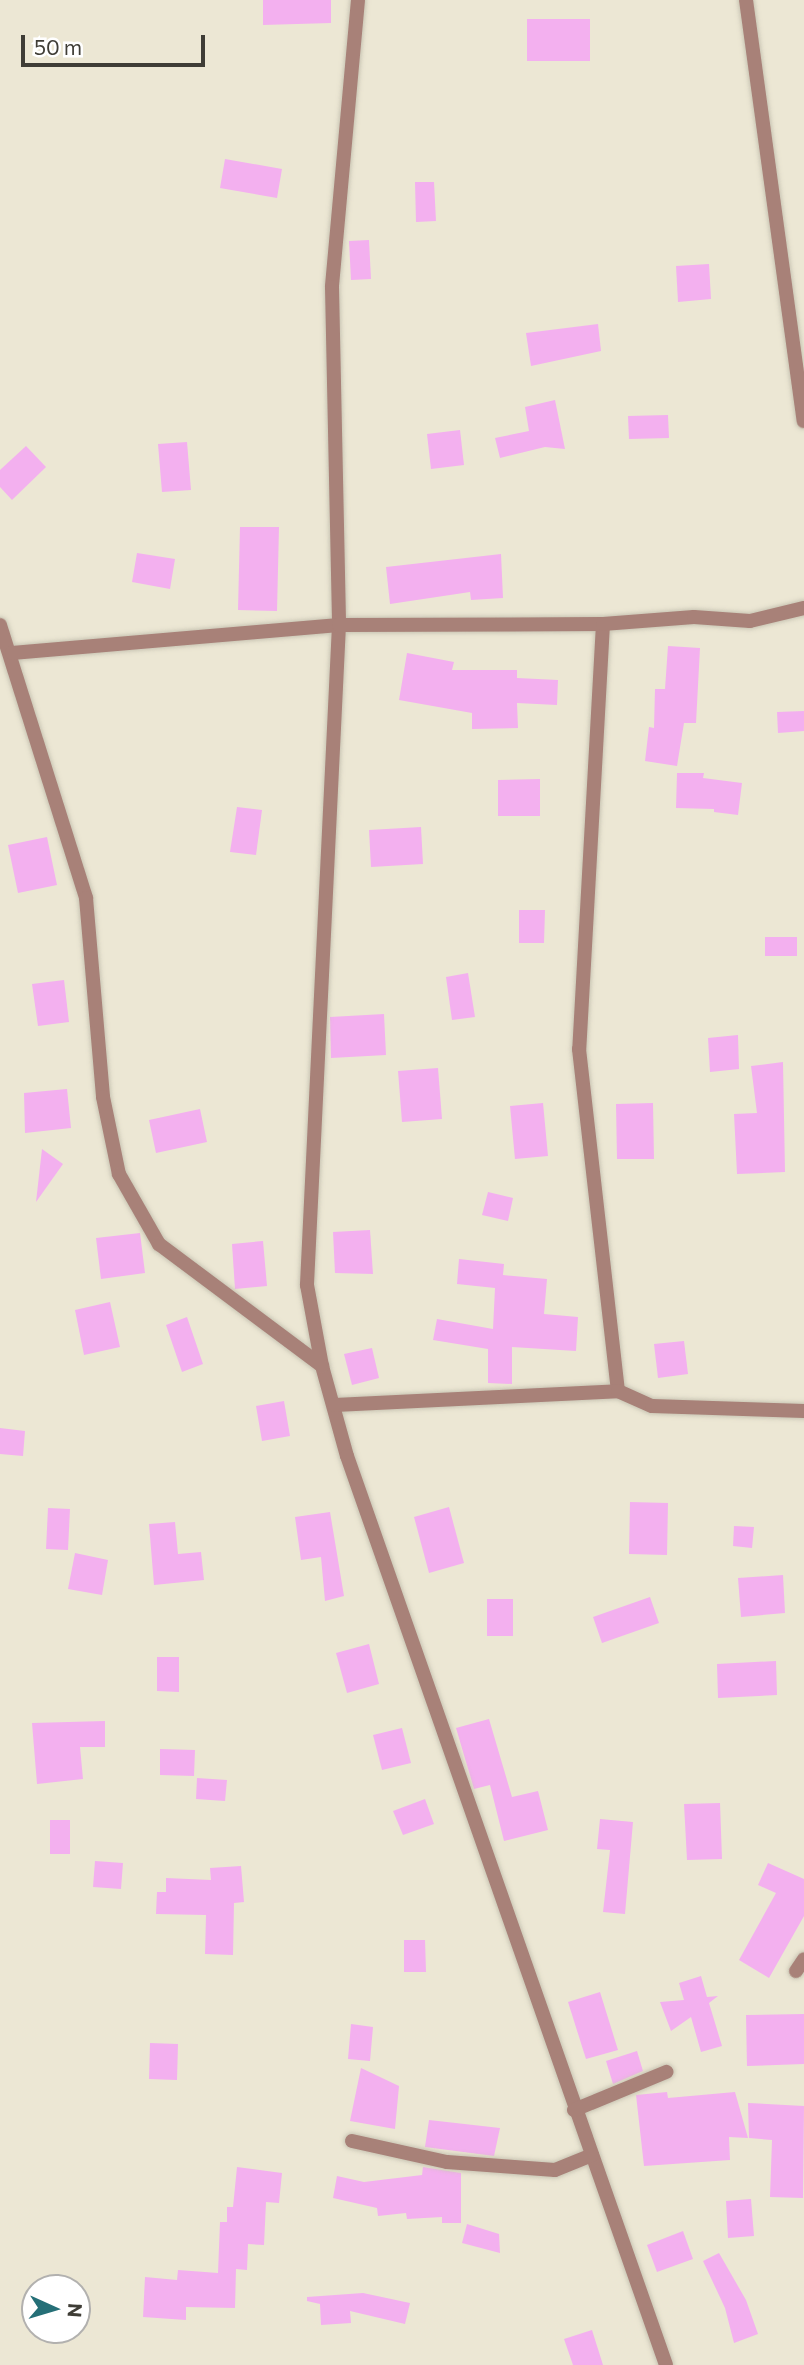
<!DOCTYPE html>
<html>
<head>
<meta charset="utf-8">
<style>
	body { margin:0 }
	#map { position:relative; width:804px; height:2365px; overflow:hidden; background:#ece7d4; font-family:Commissioner,sans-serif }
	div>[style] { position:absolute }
	.building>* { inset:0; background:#f3b0ef }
	.roads { filter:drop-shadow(0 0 2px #c9c5b4) drop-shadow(0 0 2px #c9c5b4) }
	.street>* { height:14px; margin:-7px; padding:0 7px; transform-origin:7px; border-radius:7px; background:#a88178 }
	span { translate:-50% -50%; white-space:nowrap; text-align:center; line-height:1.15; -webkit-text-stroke:5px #fff; paint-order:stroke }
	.north { position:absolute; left:21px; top:2274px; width:70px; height:70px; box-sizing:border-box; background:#fff; border:2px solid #b2b1af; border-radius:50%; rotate:94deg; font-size:19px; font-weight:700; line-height:28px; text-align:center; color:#3f3d36 }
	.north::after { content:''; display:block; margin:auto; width:24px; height:32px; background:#256f77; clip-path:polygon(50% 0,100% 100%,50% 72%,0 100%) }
	.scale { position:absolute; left:21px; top:35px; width:184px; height:32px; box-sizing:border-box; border:4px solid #3f3d36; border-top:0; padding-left:9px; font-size:21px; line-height:24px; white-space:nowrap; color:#3f3d36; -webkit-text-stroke:5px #fff; paint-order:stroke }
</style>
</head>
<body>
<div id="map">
	<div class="building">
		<div style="clip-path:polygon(263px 0,331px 0,331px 23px,263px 25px)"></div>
		<div style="clip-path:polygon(527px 19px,590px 19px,590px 61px,527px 61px)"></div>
		<div style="clip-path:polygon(225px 159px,282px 169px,277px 198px,220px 188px)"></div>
		<div style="clip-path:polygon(415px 182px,434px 182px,436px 221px,416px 222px)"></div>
		<div style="clip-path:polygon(369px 240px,371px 279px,351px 280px,349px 241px)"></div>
		<div style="clip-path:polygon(709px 264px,711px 299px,678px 302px,676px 266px)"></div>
		<div style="clip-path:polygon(598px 324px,601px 351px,531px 366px,526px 333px)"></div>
		<div style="clip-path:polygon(555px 400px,565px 449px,545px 447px,500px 458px,495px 438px,529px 431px,525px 407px)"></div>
		<div style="clip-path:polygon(668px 415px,669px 438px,629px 439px,628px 416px)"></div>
		<div style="clip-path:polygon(460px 430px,464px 465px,431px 469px,427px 434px)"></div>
		<div style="clip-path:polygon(187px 442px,191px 490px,162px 492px,158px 444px)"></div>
		<div style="clip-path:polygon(26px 446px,46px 467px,12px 500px,0 487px,0 470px)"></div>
		<div style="clip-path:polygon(240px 527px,279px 527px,277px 611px,238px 610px)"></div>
		<div style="clip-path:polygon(137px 553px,175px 559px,170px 589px,132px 582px)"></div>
		<div style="clip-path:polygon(501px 554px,503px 598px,471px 600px,470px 592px,390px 604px,386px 567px)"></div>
		<div style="clip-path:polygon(668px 646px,700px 648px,696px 723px,684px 723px,677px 766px,645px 761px,649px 727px,654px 728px,655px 689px,665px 689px)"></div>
		<div style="clip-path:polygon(407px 653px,454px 662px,452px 670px,517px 670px,517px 678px,558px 680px,557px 705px,517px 703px,518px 728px,472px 729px,472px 713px,399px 700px)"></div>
		<div style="clip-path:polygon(804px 711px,804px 731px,778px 733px,777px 712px)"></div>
		<div style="clip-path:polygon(677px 773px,704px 773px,703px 778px,742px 783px,738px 815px,714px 812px,714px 809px,676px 808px)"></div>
		<div style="clip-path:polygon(540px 779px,540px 816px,498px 816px,498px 780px)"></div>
		<div style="clip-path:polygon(237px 807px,262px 810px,256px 855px,230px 852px)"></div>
		<div style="clip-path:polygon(421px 827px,423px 864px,371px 867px,369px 830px)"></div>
		<div style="clip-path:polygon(47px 837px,57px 885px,18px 893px,8px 845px)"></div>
		<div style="clip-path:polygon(519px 910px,545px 910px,544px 943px,519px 943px)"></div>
		<div style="clip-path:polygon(765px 937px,797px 937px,797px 956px,765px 956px)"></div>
		<div style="clip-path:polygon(468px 973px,475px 1017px,452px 1020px,446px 977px)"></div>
		<div style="clip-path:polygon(64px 980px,69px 1022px,38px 1026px,32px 984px)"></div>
		<div style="clip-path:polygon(384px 1014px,386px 1055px,331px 1058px,330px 1017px)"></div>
		<div style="clip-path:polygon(738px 1035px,739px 1069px,710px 1072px,708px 1038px)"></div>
		<div style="clip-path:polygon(783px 1062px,785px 1172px,737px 1174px,734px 1114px,757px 1113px,751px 1066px)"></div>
		<div style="clip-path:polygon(438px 1068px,442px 1119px,402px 1122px,398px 1071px)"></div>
		<div style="clip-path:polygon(67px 1089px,71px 1128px,25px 1133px,24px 1093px)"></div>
		<div style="clip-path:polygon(543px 1103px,548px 1156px,515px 1159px,510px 1106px)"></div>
		<div style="clip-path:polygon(653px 1103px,654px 1159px,617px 1159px,616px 1104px)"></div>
		<div style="clip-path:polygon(200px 1109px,207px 1142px,156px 1153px,149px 1120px)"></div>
		<div style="clip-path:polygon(42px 1149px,63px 1164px,36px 1202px)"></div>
		<div style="clip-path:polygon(488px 1192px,513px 1198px,508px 1221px,482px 1215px)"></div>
		<div style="clip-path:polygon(370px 1230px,373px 1274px,335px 1273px,333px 1232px)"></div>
		<div style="clip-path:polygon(140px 1233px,145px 1273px,101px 1279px,96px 1238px)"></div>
		<div style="clip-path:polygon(263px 1241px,267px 1286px,235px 1289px,232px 1244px)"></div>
		<div style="clip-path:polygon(459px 1259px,504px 1264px,503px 1275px,547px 1279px,544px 1314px,578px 1317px,576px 1351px,512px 1347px,512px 1384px,488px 1383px,488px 1349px,433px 1340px,437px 1319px,493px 1329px,495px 1288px,457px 1284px)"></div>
		<div style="clip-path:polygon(110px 1302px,120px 1347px,84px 1355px,75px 1310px)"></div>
		<div style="clip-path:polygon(187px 1317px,203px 1364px,182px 1372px,166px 1325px)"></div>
		<div style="clip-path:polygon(684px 1341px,688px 1374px,658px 1378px,654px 1344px)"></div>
		<div style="clip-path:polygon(372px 1348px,379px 1378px,352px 1385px,344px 1354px)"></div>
		<div style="clip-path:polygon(284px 1401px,290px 1436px,262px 1441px,256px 1406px)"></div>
		<div style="clip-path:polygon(0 1428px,25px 1431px,23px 1456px,0 1454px)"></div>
		<div style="clip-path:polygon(630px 1502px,668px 1503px,667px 1555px,629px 1554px)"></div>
		<div style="clip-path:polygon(449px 1507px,464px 1563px,429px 1573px,414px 1517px)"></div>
		<div style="clip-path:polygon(48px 1508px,70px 1509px,68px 1550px,46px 1549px)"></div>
		<div style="clip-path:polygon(330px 1512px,344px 1596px,325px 1601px,321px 1557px,301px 1560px,295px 1517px)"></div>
		<div style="clip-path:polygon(175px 1522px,178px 1554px,201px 1552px,204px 1580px,154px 1585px,149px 1524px)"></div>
		<div style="clip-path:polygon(734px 1526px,754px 1527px,752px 1548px,733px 1546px)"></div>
		<div style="clip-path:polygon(75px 1553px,108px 1560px,102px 1595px,68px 1589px)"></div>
		<div style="clip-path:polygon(783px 1575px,785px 1613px,741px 1617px,738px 1578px)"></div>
		<div style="clip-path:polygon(650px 1597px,659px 1623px,602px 1643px,593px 1617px)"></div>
		<div style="clip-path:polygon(487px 1599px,513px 1599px,513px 1636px,487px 1636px)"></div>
		<div style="clip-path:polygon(369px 1644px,379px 1684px,347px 1693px,336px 1653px)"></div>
		<div style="clip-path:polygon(157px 1657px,179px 1657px,179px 1692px,157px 1691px)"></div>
		<div style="clip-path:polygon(776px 1661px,777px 1695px,718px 1698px,717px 1664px)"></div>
		<div style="clip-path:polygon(489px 1719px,512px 1797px,538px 1791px,548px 1830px,504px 1841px,490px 1785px,474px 1789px,456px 1728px)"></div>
		<div style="clip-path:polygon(105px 1721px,105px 1747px,80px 1747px,83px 1779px,37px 1784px,32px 1723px)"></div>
		<div style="clip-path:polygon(402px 1728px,411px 1763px,382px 1770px,373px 1735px)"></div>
		<div style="clip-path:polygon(160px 1749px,195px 1750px,194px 1776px,160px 1775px)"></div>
		<div style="clip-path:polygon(197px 1778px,227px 1780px,225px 1801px,196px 1799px)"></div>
		<div style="clip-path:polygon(425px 1799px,434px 1824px,403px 1835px,393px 1811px)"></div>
		<div style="clip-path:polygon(720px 1803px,722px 1859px,687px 1860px,684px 1804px)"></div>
		<div style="clip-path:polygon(600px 1819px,633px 1822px,625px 1914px,603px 1912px,610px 1850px,597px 1849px)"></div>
		<div style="clip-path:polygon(50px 1820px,70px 1820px,70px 1854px,50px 1854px)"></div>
		<div style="clip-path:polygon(95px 1861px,123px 1863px,121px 1889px,93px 1887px)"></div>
		<div style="clip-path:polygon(768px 1863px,804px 1879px,804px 1916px,769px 1978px,739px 1960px,776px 1893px,758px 1885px)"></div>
		<div style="clip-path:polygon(241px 1866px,244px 1902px,234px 1903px,233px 1955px,205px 1954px,206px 1915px,156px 1914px,157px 1892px,166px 1892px,166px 1878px,211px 1880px,210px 1868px)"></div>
		<div style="clip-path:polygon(404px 1940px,425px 1940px,426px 1972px,404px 1972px)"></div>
		<div style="clip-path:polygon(701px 1976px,707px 1997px,718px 1996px,709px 2003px,722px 2046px,701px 2052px,691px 2017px,671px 2031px,660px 2002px,684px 2000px,679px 1983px)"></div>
		<div style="clip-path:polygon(600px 1992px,618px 2050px,586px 2059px,568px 2002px)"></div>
		<div style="clip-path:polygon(804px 2014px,804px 2064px,747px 2066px,746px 2015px)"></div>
		<div style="clip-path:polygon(351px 2024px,373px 2027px,370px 2061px,348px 2059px)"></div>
		<div style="clip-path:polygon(150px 2043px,178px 2044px,177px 2080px,149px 2079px)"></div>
		<div style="clip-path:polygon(637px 2051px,643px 2071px,613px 2084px,606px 2061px)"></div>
		<div style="clip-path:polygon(361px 2068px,399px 2086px,395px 2129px,350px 2121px)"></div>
		<div style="clip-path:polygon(667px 2092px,668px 2098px,735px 2092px,748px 2138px,729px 2137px,730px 2160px,644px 2166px,636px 2095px)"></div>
		<div style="clip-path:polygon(748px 2103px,804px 2106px,803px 2198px,770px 2197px,772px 2140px,749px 2138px)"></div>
		<div style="clip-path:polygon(429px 2120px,500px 2128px,494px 2156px,425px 2147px)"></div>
		<div style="clip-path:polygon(237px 2167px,282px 2173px,279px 2203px,266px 2202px,264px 2245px,248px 2244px,247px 2270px,236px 2269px,235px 2308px,186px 2307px,186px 2320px,143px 2317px,145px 2277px,177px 2280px,178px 2270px,218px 2273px,220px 2222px,227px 2222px,227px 2207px,233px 2207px)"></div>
		<div style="clip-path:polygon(423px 2167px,461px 2173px,461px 2223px,442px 2223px,442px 2217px,407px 2219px,406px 2213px,378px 2216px,377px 2208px,333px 2198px,337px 2176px,364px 2182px,422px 2175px)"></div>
		<div style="clip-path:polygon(751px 2199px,754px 2236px,728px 2238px,726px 2201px)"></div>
		<div style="clip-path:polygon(467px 2224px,499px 2234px,500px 2253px,462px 2243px)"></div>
		<div style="clip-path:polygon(683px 2231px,693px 2259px,657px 2272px,647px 2245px)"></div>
		<div style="clip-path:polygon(719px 2253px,746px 2300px,758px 2334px,734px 2343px,725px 2308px,703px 2261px)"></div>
		<div style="clip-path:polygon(363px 2293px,410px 2303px,405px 2324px,350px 2311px,351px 2323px,321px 2325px,320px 2304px,307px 2301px,307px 2297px)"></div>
		<div style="clip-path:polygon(592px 2330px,603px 2365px,573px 2365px,564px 2339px)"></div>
	</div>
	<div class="roads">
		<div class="street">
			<div style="left:358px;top:0;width:288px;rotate:95.2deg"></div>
			<div style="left:332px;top:287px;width:338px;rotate:88.8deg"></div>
			<div style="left:339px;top:625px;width:661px;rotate:92.78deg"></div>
			<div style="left:307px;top:1285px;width:82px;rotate:79.5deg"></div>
			<div style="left:322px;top:1366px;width:93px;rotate:74.5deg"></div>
			<div style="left:347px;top:1456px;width:963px;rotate:70.66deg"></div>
			<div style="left:746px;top:0;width:425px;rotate:82.2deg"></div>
			<div style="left:603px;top:624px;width:426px;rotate:93.2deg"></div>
			<div style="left:579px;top:1049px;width:344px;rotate:83.5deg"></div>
			<div style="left:0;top:625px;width:286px;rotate:72.5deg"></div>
			<div style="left:86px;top:898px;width:200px;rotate:85.1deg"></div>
			<div style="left:103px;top:1097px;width:79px;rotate:78.3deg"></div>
			<div style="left:119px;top:1174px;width:81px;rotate:60.3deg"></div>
			<div style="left:159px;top:1244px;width:204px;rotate:36.8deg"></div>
			<div style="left:12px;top:653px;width:328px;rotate:-4.9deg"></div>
			<div style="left:339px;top:625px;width:264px;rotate:-0.2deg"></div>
			<div style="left:603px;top:624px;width:91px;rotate:-4.4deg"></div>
			<div style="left:694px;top:617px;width:56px;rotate:4.1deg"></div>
			<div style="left:750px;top:621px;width:56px;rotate:-13.5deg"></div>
			<div style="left:335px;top:1405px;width:283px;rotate:-2.8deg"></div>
			<div style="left:618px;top:1391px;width:37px;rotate:24deg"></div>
			<div style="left:652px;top:1406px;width:152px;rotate:1.9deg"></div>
			<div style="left:796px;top:1971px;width:14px;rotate:-56deg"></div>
			<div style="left:574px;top:2110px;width:100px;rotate:-22.4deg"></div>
			<div style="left:352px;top:2141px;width:97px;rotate:12.5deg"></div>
			<div style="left:447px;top:2162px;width:108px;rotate:4.2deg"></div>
			<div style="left:555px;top:2170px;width:40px;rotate:-22deg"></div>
		</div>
	</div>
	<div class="north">N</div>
	<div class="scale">50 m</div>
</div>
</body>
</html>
